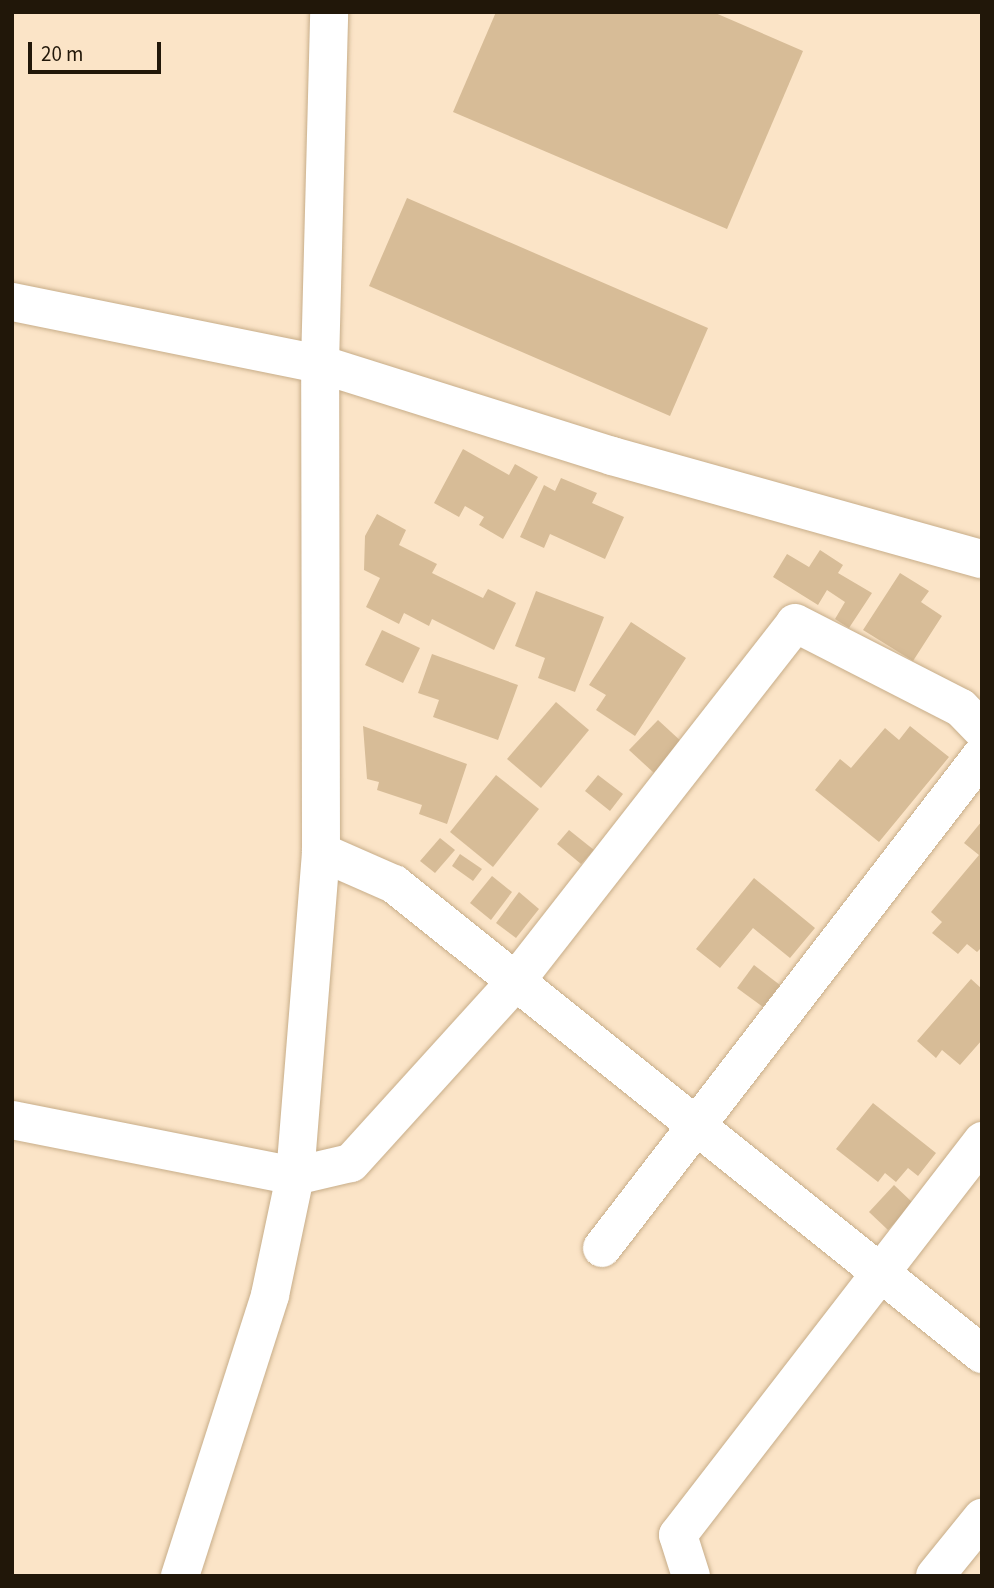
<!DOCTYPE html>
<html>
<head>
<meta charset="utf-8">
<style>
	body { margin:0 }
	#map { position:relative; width:994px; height:1588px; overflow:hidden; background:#fbe4c7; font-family:"Source Sans 3",sans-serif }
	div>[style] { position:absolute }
	.building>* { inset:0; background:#d7bc97 }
	.roads { filter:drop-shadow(0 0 2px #c7ad89) drop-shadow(0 0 2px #c7ad89) }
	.minor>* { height:38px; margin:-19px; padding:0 19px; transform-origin:19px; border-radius:19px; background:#fff }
	.tertiary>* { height:38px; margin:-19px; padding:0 19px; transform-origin:19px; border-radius:19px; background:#fff }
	span { translate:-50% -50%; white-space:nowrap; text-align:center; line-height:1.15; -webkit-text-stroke:7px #fbe4c7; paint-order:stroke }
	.frame { position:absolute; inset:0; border:14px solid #211709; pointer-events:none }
	.scale { position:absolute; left:28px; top:42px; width:133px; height:32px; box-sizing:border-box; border:4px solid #211709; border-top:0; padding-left:9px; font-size:21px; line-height:24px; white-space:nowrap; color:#211709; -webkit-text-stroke:5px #fbe4c7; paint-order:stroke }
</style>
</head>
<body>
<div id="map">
	<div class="building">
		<div style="clip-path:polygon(496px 12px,713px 12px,803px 51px,727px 229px,453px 112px)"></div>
		<div style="clip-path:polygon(407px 198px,708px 328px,670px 416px,369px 286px)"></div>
		<div style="clip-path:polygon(463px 449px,509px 475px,515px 464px,538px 477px,503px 539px,479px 525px,484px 517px,465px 506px,459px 517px,434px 503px)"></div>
		<div style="clip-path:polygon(561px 478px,597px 493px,592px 503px,624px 517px,605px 559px,550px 534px,544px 548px,520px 537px,544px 485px,555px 491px)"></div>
		<div style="clip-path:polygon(377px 514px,406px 530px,399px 545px,437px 564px,432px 573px,483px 598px,488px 589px,516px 603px,494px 650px,432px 619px,429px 626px,404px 613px,399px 624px,366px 607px,380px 578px,364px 570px,365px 536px)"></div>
		<div style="clip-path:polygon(820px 550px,843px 565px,838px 573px,872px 593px,849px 628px,835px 619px,845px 602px,827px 590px,818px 605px,773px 577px,787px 554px,809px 567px)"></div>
		<div style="clip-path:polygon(900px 573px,929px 591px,921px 602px,942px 616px,913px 661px,863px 630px)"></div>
		<div style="clip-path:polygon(536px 591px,604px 617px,575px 692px,538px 678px,545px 658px,515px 646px)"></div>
		<div style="clip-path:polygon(631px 622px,686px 658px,635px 736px,596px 710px,606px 695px,589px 685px)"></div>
		<div style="clip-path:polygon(382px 630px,420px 648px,403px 683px,365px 665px)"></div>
		<div style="clip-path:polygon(432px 654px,518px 685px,498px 740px,433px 717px,439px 700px,418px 693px)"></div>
		<div style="clip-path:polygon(556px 702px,589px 730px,541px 788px,507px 759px)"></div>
		<div style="clip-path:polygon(658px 720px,683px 743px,654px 773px,629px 750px)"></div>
		<div style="clip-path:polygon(363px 726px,467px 764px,447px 824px,419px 814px,422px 805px,377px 790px,379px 782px,367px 779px)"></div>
		<div style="clip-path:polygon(910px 726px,949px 757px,879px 842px,815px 790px,840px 759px,851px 768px,885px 728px,899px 740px)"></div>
		<div style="clip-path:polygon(496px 775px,539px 809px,493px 867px,450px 832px)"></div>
		<div style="clip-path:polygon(598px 775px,623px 794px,610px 811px,585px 791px)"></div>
		<div style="clip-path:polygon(982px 821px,982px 947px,977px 952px,967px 944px,958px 954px,932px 933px,942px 922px,931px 912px,979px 855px,964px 843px)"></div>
		<div style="clip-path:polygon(569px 830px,594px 850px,581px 864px,557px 844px)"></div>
		<div style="clip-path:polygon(440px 838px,455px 850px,435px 873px,420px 861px)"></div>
		<div style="clip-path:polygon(460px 854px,482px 869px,473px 881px,452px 866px)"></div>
		<div style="clip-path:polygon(492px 876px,512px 892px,491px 920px,470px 903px)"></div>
		<div style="clip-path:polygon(754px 878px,815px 928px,790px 958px,753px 928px,720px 968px,696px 949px)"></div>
		<div style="clip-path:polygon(519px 892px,539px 909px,516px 938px,496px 923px)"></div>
		<div style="clip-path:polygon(754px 965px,780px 985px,763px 1007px,737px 988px)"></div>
		<div style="clip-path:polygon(971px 979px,982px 989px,982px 1040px,960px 1065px,942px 1050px,936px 1058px,917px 1041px)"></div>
		<div style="clip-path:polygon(873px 1103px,936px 1153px,918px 1176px,908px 1168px,896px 1182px,885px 1173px,878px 1182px,836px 1149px)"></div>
		<div style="clip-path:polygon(894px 1185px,913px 1203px,888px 1230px,869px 1212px)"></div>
	</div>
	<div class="roads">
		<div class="minor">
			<div style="left:321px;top:852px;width:80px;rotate:23.7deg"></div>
			<div style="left:394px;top:884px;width:753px;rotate:38.64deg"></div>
			<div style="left:12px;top:1120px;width:288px;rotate:11.2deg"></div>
			<div style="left:295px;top:1176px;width:57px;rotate:-13.1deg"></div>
			<div style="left:351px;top:1163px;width:244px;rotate:-47.8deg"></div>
			<div style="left:515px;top:982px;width:455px;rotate:-52deg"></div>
			<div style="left:795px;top:623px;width:186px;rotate:27.1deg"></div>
			<div style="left:961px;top:708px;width:30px;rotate:46deg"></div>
			<div style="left:602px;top:1248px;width:622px;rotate:-52.38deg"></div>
			<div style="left:180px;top:1576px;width:295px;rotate:-72.2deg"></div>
			<div style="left:270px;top:1295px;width:122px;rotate:-78.1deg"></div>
			<div style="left:295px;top:1176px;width:325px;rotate:-85.4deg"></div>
			<div style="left:321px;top:852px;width:488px;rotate:-90.1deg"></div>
			<div style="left:320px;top:364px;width:352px;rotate:-88.5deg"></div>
			<div style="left:691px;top:1576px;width:43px;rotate:-107.6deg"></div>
			<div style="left:678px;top:1535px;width:498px;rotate:-52.3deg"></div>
			<div style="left:935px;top:1576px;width:75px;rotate:-51deg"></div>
		</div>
		<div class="tertiary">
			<div style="left:12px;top:302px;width:314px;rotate:11.4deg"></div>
			<div style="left:320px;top:364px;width:306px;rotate:17.5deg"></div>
			<div style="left:612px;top:456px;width:384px;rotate:15.6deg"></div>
		</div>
	</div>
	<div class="frame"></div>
	<div class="scale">20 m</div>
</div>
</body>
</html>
